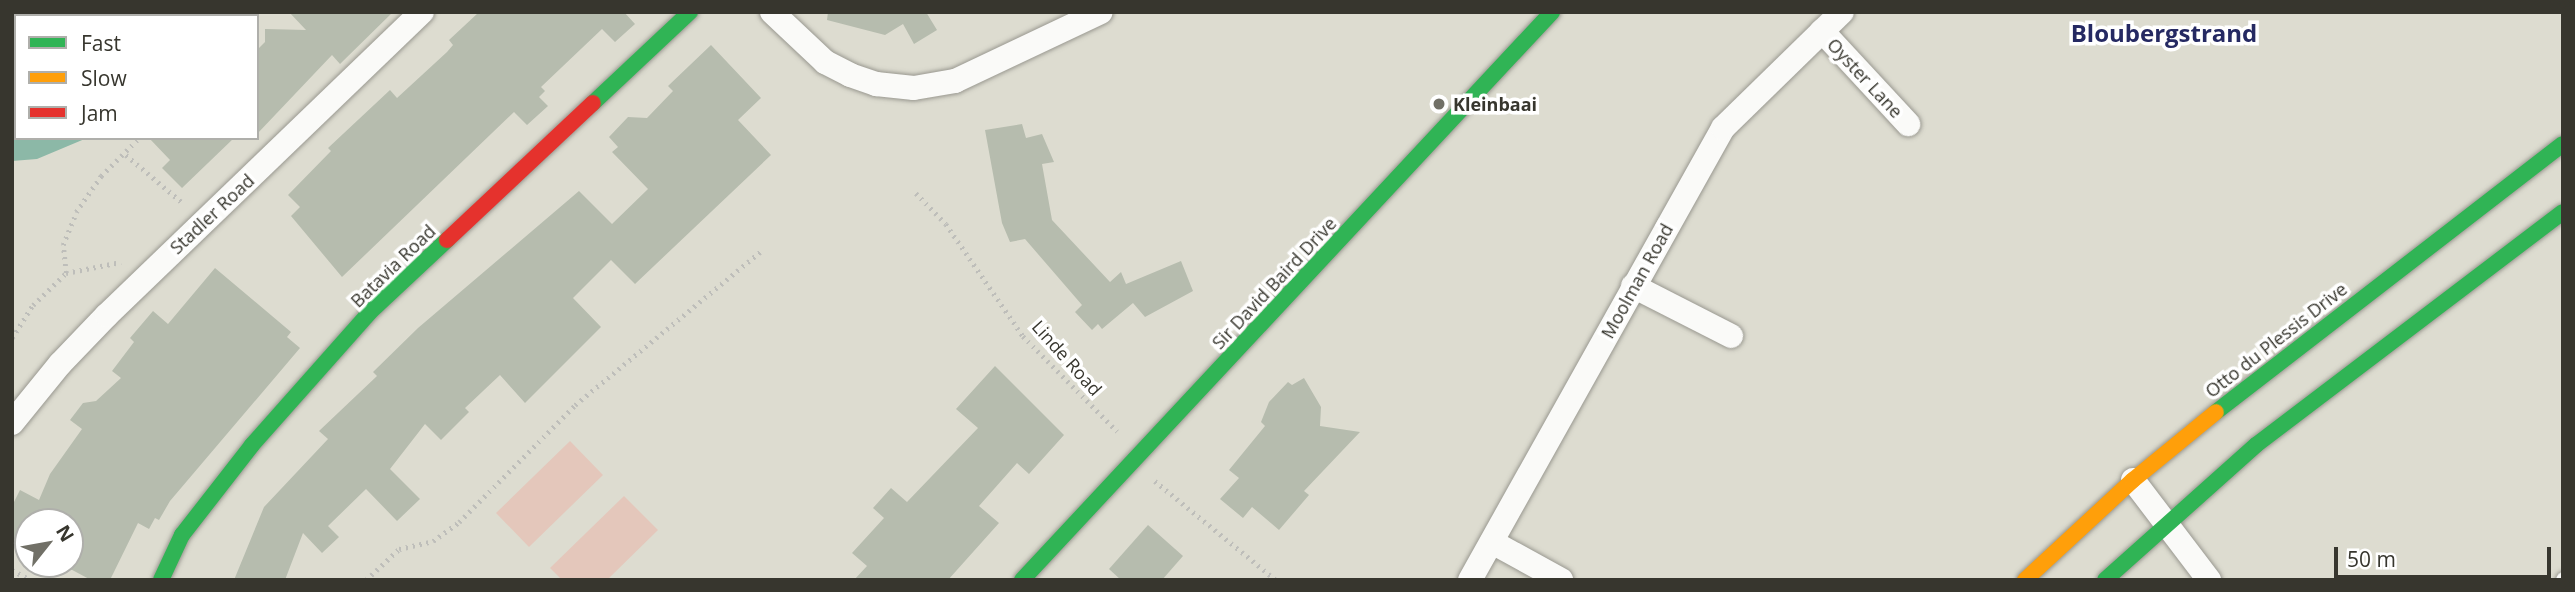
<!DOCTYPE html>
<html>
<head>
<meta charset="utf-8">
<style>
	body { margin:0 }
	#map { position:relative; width:2575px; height:592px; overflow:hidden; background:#dddcd0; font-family:"Open Sans",sans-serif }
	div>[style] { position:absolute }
	.green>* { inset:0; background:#e4c7bb }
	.water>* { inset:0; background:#8cb8a7 }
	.building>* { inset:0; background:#b6bcae }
	.path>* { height:4.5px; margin-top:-2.25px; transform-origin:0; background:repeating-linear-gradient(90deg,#bebeba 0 2px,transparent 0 7px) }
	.roads { filter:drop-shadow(0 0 2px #999890) drop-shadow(0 0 2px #999890) }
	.lane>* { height:12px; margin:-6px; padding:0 6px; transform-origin:6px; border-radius:6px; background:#fafaf8 }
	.street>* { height:24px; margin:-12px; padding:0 12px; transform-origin:12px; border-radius:12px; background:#fafaf8 }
	.fast>* { height:16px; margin:-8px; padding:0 8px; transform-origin:8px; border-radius:8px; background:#30b455 }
	.slow>* { height:16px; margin:-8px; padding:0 8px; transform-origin:8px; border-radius:8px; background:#ff9f0a }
	.jam>* { height:16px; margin:-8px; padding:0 8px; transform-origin:8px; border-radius:8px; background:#e5322d }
	.dots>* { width:19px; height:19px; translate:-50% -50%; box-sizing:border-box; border:4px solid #fff; border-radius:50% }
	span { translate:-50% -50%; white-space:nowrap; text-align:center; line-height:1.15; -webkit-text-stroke:7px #fff; paint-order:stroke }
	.street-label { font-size:18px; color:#37362e }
	.poi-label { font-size:18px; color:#37362e; font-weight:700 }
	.left { translate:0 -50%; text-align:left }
	.district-label { font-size:24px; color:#252962; font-weight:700 }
	.frame { position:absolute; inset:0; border:14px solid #37362e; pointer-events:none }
	.legend { position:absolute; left:14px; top:14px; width:245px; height:126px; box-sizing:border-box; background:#fff; border:2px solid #afafab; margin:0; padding:9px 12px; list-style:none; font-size:21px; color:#37362e }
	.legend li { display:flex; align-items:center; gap:14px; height:35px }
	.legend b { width:35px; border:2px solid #afafab }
	.north { position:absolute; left:14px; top:508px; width:70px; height:70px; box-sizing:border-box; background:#fff; border:2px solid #afafab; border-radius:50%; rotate:59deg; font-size:19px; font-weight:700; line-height:28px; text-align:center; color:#37362e }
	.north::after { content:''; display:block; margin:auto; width:24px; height:32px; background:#717067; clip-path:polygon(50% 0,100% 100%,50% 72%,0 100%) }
	.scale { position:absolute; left:2334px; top:547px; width:217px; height:32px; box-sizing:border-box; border:4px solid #37362e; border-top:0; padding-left:9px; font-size:21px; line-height:24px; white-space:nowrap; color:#37362e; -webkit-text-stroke:5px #fff; paint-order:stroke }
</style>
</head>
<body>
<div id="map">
	<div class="green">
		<div style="clip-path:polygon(570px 441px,603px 475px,529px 547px,496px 513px)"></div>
		<div style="clip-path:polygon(624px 496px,658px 530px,607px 580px,562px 580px,550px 568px)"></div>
	</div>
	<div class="water">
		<div style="clip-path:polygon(12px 12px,183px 12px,16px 16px,16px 138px,87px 138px,37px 159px,12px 161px)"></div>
	</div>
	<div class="building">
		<div style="clip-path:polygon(289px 12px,393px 12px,340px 64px,332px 55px,257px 134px,257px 50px,265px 42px,265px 29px,306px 30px)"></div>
		<div style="clip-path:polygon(624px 12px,635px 24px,615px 42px,602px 29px,541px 87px,545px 91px,539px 97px,548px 106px,527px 125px,514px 112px,342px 277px,291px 216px,300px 207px,288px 195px,331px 151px,328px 148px,390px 90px,397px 98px,447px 52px,453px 45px,449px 40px,478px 13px)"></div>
		<div style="clip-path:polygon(828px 12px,926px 12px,937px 30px,914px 44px,903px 24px,885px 35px,827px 20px)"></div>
		<div style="clip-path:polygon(711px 45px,761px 98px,738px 120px,771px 155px,635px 284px,611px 260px,573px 298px,601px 327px,525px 403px,500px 375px,465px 408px,469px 412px,441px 440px,425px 424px,390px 469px,420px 499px,397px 521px,366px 489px,328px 526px,339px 537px,322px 553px,303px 533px,285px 580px,234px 580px,264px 507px,328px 439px,319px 431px,377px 376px,373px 372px,418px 328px,579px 191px,612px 224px,648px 189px,612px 152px,618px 147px,609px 137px,628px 117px,647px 118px,673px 91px,668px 86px)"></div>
		<div style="clip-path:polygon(1022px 124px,1026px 138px,1042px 134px,1054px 162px,1042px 164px,1052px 220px,1110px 282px,1121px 272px,1126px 284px,1181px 261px,1193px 291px,1145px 317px,1133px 303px,1102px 329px,1098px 324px,1092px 330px,1075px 312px,1082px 305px,1025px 239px,1010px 242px,1002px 223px,985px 130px)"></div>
		<div style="clip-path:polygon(149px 138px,234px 138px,182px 188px,162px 168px,170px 160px)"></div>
		<div style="clip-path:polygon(215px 268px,291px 332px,287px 337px,300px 348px,170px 501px,159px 520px,155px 518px,149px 529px,138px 523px,110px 580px,91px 580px,61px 564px,70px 564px,70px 522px,28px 522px,28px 547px,12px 538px,12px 506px,20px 490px,39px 500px,50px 474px,82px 429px,70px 420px,83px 403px,96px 401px,121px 378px,112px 371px,134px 342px,130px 338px,153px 311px,168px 324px)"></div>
		<div style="clip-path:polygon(995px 366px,1064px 435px,1029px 474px,1017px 463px,979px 506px,999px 523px,948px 580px,854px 580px,867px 566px,852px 553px,884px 518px,873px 508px,891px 488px,907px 502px,978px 428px,956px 409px)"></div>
		<div style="clip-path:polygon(1304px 378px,1321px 407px,1320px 426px,1360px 432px,1304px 491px,1309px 495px,1279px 530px,1252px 507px,1243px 518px,1220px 499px,1239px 478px,1229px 470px,1265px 426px,1261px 422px,1269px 402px,1288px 382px,1292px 385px)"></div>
		<div style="clip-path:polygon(1148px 525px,1183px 556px,1162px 580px,1121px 580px,1109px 569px)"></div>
	</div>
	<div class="path">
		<div style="left:227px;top:16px;width:6px;rotate:-39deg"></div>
		<div style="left:126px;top:155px;width:76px;rotate:40.2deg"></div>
		<div style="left:916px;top:193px;width:43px;rotate:45.9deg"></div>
		<div style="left:946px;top:224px;width:136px;rotate:55.5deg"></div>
		<div style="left:1023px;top:336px;width:134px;rotate:45.3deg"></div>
		<div style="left:66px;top:273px;width:28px;rotate:-96deg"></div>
		<div style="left:63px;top:245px;width:35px;rotate:-68deg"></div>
		<div style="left:76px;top:212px;width:44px;rotate:-55.2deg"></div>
		<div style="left:101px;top:176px;width:54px;rotate:-45deg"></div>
		<div style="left:12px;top:338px;width:39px;rotate:-58deg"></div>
		<div style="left:33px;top:305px;width:46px;rotate:-44.1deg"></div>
		<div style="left:66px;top:273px;width:56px;rotate:-11.3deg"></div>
		<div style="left:1155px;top:481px;width:156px;rotate:39.3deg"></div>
		<div style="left:12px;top:570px;width:21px;rotate:28deg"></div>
		<div style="left:366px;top:580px;width:45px;rotate:-43.2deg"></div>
		<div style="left:399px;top:549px;width:35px;rotate:-13deg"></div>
		<div style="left:433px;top:541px;width:32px;rotate:-36deg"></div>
		<div style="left:459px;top:522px;width:165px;rotate:-45.2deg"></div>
		<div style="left:575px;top:405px;width:241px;rotate:-39.6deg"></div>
	</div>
	<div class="roads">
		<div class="lane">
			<div style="left:2562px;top:580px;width:2px;rotate:-63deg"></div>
		</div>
		<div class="street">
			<div style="left:772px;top:12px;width:73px;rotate:43.3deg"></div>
			<div style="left:825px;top:62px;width:28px;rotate:27deg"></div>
			<div style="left:850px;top:75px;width:28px;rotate:19deg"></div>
			<div style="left:876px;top:84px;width:38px;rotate:6deg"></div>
			<div style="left:914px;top:88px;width:42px;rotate:-9.7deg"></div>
			<div style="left:955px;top:81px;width:161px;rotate:-25.3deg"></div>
			<div style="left:1822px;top:31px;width:127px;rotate:47.2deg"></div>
			<div style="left:1633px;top:286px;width:110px;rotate:27deg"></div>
			<div style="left:12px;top:423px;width:76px;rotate:-50.9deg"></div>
			<div style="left:60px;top:364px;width:68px;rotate:-46.2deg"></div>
			<div style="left:107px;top:315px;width:437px;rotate:-43.9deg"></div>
			<div style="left:2133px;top:480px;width:126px;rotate:52.8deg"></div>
			<div style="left:1492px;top:542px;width:79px;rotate:28.8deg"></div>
			<div style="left:1470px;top:580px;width:518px;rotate:-60.76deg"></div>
			<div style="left:1723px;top:128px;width:166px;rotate:-44.3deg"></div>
		</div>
		<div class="fast">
			<div style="left:593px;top:103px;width:133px;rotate:-43.2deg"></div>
			<div style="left:2216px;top:412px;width:438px;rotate:-37.7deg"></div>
			<div style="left:161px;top:580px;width:50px;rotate:-65deg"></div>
			<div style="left:182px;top:535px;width:114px;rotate:-52.1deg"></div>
			<div style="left:252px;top:445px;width:176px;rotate:-48.4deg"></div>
			<div style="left:369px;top:313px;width:107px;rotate:-43.1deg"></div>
			<div style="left:1022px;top:580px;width:777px;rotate:-46.98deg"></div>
			<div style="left:2105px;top:580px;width:203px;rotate:-41.8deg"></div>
			<div style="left:2256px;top:445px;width:385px;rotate:-37.2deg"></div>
		</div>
		<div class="slow">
			<div style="left:2025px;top:580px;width:147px;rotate:-42.8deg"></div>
			<div style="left:2133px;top:480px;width:107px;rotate:-39.3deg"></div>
		</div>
		<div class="jam">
			<div style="left:447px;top:240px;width:200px;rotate:-43.2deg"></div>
		</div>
	</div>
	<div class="dots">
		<div style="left:1439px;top:104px;background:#717067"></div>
	</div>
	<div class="street-label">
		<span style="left:1865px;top:78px;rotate:47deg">Oyster Lane</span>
		<span style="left:212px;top:214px;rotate:-43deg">Stadler Road</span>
		<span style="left:393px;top:266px;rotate:-44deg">Batavia Road</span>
		<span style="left:1637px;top:281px;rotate:-61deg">Moolman Road</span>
		<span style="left:1274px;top:283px;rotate:-47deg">Sir David Baird Drive</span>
		<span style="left:2276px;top:340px;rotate:-38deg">Otto du Plessis Drive</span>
		<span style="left:1067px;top:358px;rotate:48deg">Linde Road</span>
	</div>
	<div class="poi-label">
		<span class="left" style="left:1453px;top:104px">Kleinbaai</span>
	</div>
	<div class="district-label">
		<span style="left:2164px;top:33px">Bloubergstrand</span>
	</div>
	<div class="frame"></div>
	<ul class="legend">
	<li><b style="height:9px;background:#30b455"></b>Fast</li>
	<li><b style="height:9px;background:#ff9f0a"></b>Slow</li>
	<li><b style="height:9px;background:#e5322d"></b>Jam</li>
	</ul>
	<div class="north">N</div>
	<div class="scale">50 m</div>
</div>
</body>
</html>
